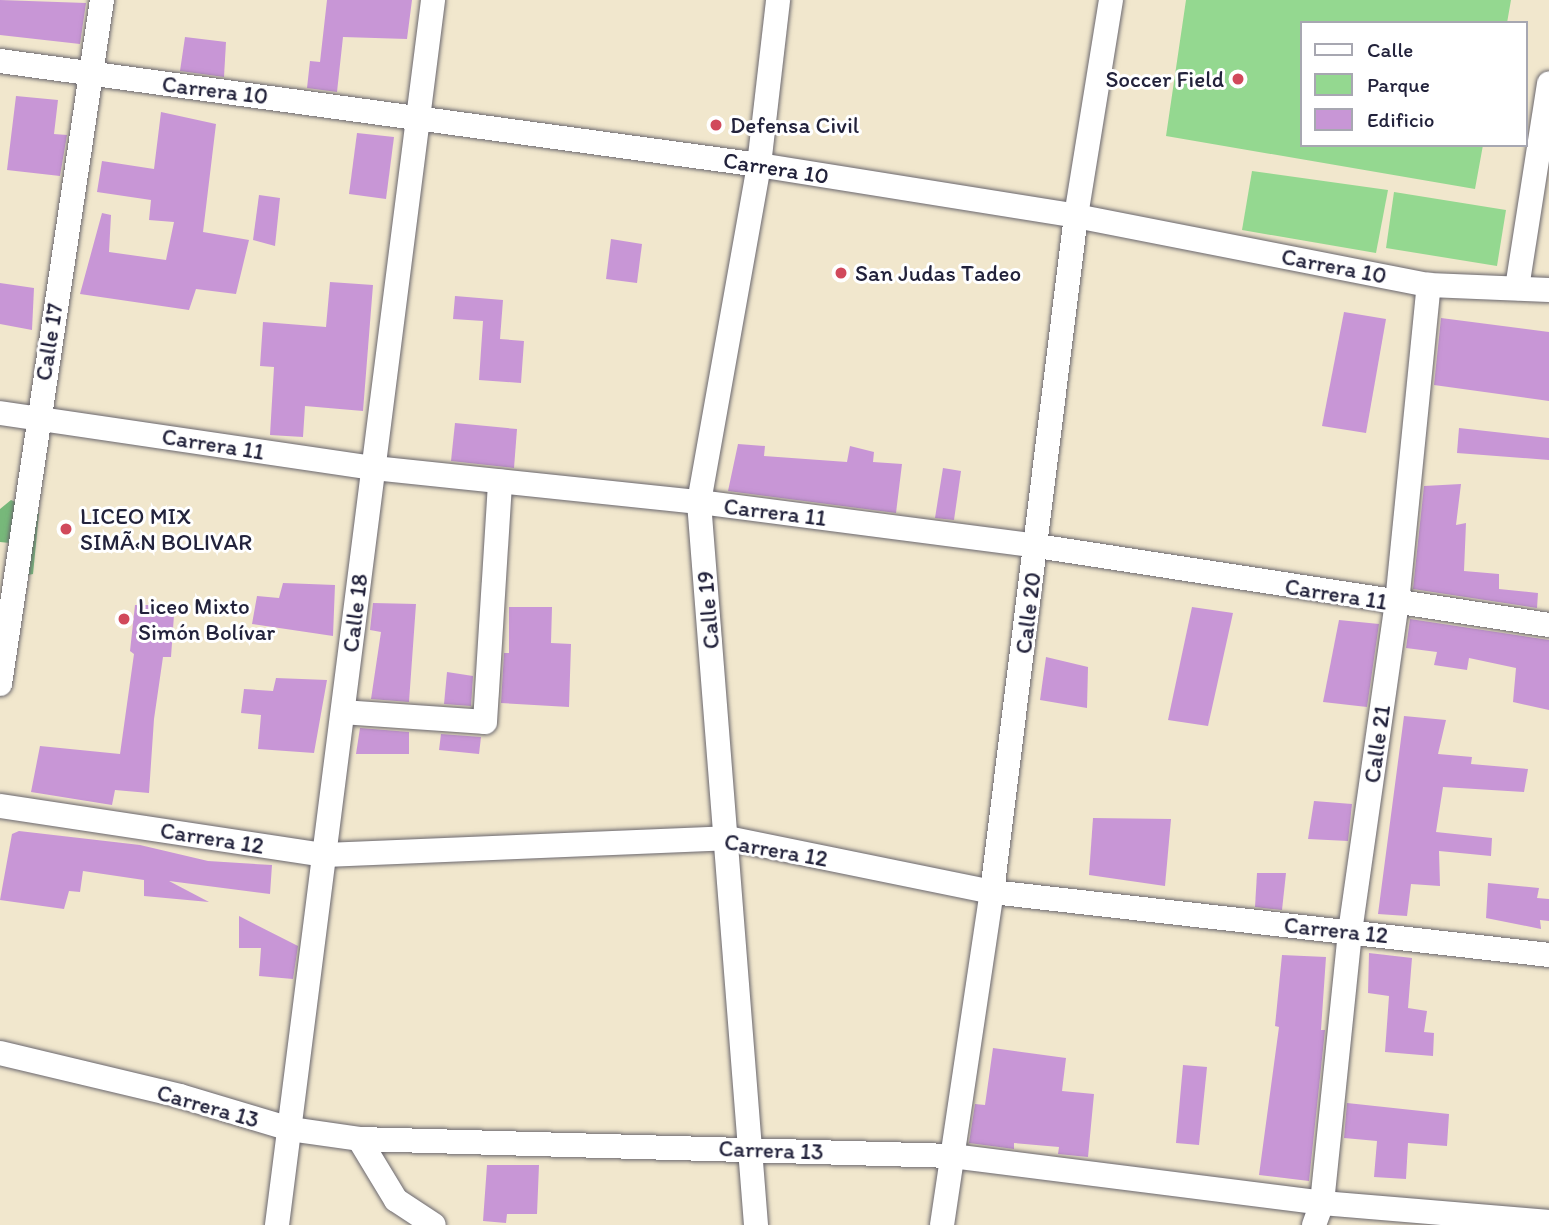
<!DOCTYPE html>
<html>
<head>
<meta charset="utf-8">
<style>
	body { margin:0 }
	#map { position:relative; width:1549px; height:1225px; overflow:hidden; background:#f1e7cd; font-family:Itim,sans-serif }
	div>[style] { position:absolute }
	.green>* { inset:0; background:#94d890 }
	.forest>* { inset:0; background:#77b87a }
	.building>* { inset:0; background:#c896d6 }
	.roads { filter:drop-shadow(0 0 2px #6a676e) drop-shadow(0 0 2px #6a676e) }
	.street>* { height:24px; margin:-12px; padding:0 12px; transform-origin:12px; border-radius:12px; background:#fff }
	.dots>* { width:19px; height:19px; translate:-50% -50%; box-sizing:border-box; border:4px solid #fff; border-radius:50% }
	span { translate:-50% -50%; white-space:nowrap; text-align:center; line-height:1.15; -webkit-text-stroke:6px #fff; paint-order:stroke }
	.poi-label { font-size:23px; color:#22223b }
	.right { translate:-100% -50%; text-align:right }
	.left { translate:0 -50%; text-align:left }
	.street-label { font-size:23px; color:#22223b }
	.legend { position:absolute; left:1300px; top:21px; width:228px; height:126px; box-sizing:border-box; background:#fff; border:2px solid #a7a7b1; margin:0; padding:9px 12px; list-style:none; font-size:21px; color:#22223b }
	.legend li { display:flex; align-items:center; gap:14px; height:35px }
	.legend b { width:35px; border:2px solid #a7a7b1 }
</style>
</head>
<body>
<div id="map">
	<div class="green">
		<div style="clip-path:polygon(1186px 0,1511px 0,1507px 23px,1302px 23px,1302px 145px,1483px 145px,1475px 189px,1166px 136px)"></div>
		<div style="clip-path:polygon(1252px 171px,1388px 190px,1376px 253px,1242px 230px)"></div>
		<div style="clip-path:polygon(1394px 192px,1506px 210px,1497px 266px,1386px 248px)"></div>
	</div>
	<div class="forest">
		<div style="clip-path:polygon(11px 500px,39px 513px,33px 574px,23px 576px,20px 544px,0 542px,0 509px)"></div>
	</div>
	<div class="building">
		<div style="clip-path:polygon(0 0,86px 3px,80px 44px,0 35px)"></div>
		<div style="clip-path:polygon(327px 0,412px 0,407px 39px,343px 37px,337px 92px,307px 88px,310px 61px,320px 62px)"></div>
		<div style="clip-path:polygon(185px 37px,226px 42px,224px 77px,180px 71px)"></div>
		<div style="clip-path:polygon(16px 96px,58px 100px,54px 134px,67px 135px,60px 176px,7px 170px)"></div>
		<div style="clip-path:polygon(161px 112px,216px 124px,203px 232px,249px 240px,236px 294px,196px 289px,189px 310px,80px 294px,102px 213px,111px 215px,109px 252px,166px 260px,174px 222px,149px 220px,151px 200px,97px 192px,102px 161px,154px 169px)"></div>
		<div style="clip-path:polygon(357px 133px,394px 137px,386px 199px,349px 194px)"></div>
		<div style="clip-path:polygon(259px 195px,280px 198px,275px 246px,253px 240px)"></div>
		<div style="clip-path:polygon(611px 239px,642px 244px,637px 283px,606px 279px)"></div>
		<div style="clip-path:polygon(330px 282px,373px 285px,363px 411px,305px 406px,303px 437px,270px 435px,274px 367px,260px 366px,263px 322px,326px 327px)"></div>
		<div style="clip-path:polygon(0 283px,34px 288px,32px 330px,0 324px)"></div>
		<div style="clip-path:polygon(455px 296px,503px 300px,500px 339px,524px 341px,521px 383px,479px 380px,483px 321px,453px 319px)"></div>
		<div style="clip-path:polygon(1344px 312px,1386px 319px,1366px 433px,1322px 426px)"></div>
		<div style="clip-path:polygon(1441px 318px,1549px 332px,1549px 401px,1434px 385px)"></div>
		<div style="clip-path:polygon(455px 423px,517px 429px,514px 468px,451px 461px)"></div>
		<div style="clip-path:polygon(1459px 428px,1549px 438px,1549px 460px,1457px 453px)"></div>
		<div style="clip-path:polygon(738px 444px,765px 446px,764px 456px,847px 462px,850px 446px,874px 452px,873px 462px,902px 464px,896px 513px,728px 491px)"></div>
		<div style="clip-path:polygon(943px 468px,961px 471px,954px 520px,935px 518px)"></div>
		<div style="clip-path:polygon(1461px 484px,1456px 525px,1466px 523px,1464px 571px,1499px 574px,1499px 589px,1538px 593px,1537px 608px,1413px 589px,1424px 486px)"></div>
		<div style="clip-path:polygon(283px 583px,335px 585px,333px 636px,252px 624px,257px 596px,279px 598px)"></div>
		<div style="clip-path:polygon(373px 603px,416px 604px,409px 702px,371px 699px,381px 632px,370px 630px)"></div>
		<div style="clip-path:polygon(135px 605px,167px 605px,174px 615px,171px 657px,163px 657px,154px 719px,149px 793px,115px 790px,112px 805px,31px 792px,40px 746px,120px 754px,134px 654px,130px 651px)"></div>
		<div style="clip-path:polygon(509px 607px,552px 607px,551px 643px,571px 644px,569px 707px,501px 703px,504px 653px,509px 653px)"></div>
		<div style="clip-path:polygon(1192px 607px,1233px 613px,1208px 726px,1168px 720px)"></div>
		<div style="clip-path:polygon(1410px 619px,1549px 640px,1549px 710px,1513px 702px,1516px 668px,1469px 658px,1467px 670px,1434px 665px,1437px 652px,1406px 648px)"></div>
		<div style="clip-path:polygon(1339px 620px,1379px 624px,1367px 707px,1323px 702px)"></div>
		<div style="clip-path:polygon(1046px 657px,1088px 667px,1087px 708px,1040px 700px)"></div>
		<div style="clip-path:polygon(447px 672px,473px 676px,471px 706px,444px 704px)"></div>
		<div style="clip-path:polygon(276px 678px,327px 680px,314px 753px,258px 749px,261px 715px,241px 713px,244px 689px,273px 691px)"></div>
		<div style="clip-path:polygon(1404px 716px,1446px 720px,1438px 754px,1472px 757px,1471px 764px,1528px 769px,1524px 792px,1443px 787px,1436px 832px,1492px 838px,1491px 856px,1439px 851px,1440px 886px,1411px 884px,1407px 916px,1378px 914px)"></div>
		<div style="clip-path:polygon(360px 728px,409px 732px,409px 754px,356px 754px)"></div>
		<div style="clip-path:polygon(441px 734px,481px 737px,479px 754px,439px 750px)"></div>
		<div style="clip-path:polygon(1314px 801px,1352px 804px,1348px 841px,1308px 839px)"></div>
		<div style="clip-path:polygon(1093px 818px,1171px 819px,1165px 886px,1089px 875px)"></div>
		<div style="clip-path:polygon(19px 831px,140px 845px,208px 861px,272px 865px,270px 894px,169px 881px,209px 902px,144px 896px,144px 880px,83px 871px,80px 892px,69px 891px,64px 909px,0 900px,12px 834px)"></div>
		<div style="clip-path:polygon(1257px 873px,1286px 873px,1282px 910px,1255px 907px)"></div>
		<div style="clip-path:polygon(1488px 883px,1539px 888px,1537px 898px,1549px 899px,1549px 921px,1540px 920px,1541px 929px,1486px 918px)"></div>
		<div style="clip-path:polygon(239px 916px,298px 946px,293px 979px,259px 976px,261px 948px,239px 948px)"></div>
		<div style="clip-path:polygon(1369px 953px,1412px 958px,1408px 1008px,1427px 1011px,1424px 1032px,1434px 1033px,1433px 1056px,1385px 1052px,1389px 996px,1368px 993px)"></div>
		<div style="clip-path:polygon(1282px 955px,1326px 957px,1321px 1030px,1325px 1030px,1309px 1181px,1259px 1175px,1279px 1027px,1275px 1026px)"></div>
		<div style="clip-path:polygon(993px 1048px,1066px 1058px,1062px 1091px,1094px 1094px,1088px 1157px,1058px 1154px,1059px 1147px,1014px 1143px,1014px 1149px,969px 1143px,975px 1104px,985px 1105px)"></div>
		<div style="clip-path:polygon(1183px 1065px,1207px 1067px,1199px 1145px,1176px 1143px)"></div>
		<div style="clip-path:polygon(1347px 1103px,1449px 1114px,1447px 1146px,1408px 1143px,1406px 1179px,1374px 1177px,1377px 1141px,1344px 1138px)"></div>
		<div style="clip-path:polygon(487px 1165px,539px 1165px,537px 1214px,507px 1214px,506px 1223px,483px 1221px)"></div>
	</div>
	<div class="roads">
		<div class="street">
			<div style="left:0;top:61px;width:766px;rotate:7.8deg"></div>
			<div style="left:759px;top:165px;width:321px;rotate:9.1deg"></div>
			<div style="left:1076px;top:216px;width:360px;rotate:11.1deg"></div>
			<div style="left:1429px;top:285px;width:120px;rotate:2.4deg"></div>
			<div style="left:1517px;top:288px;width:207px;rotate:-81.1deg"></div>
			<div style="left:0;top:413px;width:378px;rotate:8.4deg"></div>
			<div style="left:374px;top:468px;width:327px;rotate:6deg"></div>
			<div style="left:699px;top:502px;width:341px;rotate:7.4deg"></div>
			<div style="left:1037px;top:546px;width:518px;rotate:8.77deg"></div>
			<div style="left:0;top:684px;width:692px;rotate:-81.52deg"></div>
			<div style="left:343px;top:712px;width:142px;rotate:4deg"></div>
			<div style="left:485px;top:722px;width:241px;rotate:-86.4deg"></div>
			<div style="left:0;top:806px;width:329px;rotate:8.6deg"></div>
			<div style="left:325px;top:855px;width:402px;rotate:-2.4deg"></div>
			<div style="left:727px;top:838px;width:270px;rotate:11.5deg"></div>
			<div style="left:992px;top:892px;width:561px;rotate:6.45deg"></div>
			<div style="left:0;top:1053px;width:185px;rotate:13.4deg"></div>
			<div style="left:180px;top:1096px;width:115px;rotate:16.7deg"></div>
			<div style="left:290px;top:1129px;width:70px;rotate:8.2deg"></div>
			<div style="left:359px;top:1139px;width:593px;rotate:1.64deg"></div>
			<div style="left:952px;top:1156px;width:373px;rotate:7.2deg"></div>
			<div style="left:1322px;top:1203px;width:228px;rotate:4.8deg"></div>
			<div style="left:359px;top:1139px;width:71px;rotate:58.8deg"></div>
			<div style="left:396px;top:1200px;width:45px;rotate:33.3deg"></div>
			<div style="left:277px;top:1225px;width:1235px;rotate:-82.74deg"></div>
			<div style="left:756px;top:1225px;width:725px;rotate:-94.51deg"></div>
			<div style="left:699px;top:502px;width:342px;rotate:-79.9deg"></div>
			<div style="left:759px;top:165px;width:166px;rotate:-83.4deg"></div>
			<div style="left:942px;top:1225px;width:337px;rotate:-81.5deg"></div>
			<div style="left:992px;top:892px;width:681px;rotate:-82.92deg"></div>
			<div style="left:1076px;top:216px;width:219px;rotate:-80.8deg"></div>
			<div style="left:1314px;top:1225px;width:23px;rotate:-70deg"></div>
			<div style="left:1322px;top:1203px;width:272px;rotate:-84.1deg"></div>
			<div style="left:1350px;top:932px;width:332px;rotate:-81.9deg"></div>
			<div style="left:1397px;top:603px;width:320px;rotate:-84.3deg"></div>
		</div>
	</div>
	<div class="dots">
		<div style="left:1238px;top:79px;background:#d1495b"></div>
		<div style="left:716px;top:125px;background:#d1495b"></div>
		<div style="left:841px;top:273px;background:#d1495b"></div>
		<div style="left:66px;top:529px;background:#d1495b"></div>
		<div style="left:124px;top:619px;background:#d1495b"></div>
	</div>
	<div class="poi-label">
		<span class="right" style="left:1224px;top:79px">Soccer Field</span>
		<span class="left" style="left:730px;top:125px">Defensa Civil</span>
		<span class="left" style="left:855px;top:273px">San Judas Tadeo</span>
		<span class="left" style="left:80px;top:529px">LICEO MIX<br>SIMÃ‹N BOLIVAR</span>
		<span class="left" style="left:138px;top:619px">Liceo Mixto<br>Simón Bolívar</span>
	</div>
	<div class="street-label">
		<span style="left:215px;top:90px;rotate:7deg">Carrera 10</span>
		<span style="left:776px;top:168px;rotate:9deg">Carrera 10</span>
		<span style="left:1334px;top:266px;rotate:11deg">Carrera 10</span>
		<span style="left:49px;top:342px;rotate:-81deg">Calle 17</span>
		<span style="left:213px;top:444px;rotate:9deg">Carrera 11</span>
		<span style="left:775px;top:512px;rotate:7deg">Carrera 11</span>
		<span style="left:1336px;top:594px;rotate:9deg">Carrera 11</span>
		<span style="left:708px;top:610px;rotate:-95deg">Calle 19</span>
		<span style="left:355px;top:613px;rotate:-83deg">Calle 18</span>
		<span style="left:1028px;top:613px;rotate:-83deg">Calle 20</span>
		<span style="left:1377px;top:744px;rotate:-82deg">Calle 21</span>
		<span style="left:212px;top:838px;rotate:9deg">Carrera 12</span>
		<span style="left:776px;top:850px;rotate:10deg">Carrera 12</span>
		<span style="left:1336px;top:930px;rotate:6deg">Carrera 12</span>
		<span style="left:208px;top:1106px;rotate:16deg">Carrera 13</span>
		<span style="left:771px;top:1150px;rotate:2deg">Carrera 13</span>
	</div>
	<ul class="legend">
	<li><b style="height:9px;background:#fff"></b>Calle</li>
	<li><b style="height:19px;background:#94d890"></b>Parque</li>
	<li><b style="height:19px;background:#c896d6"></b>Edificio</li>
	</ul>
</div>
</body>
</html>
